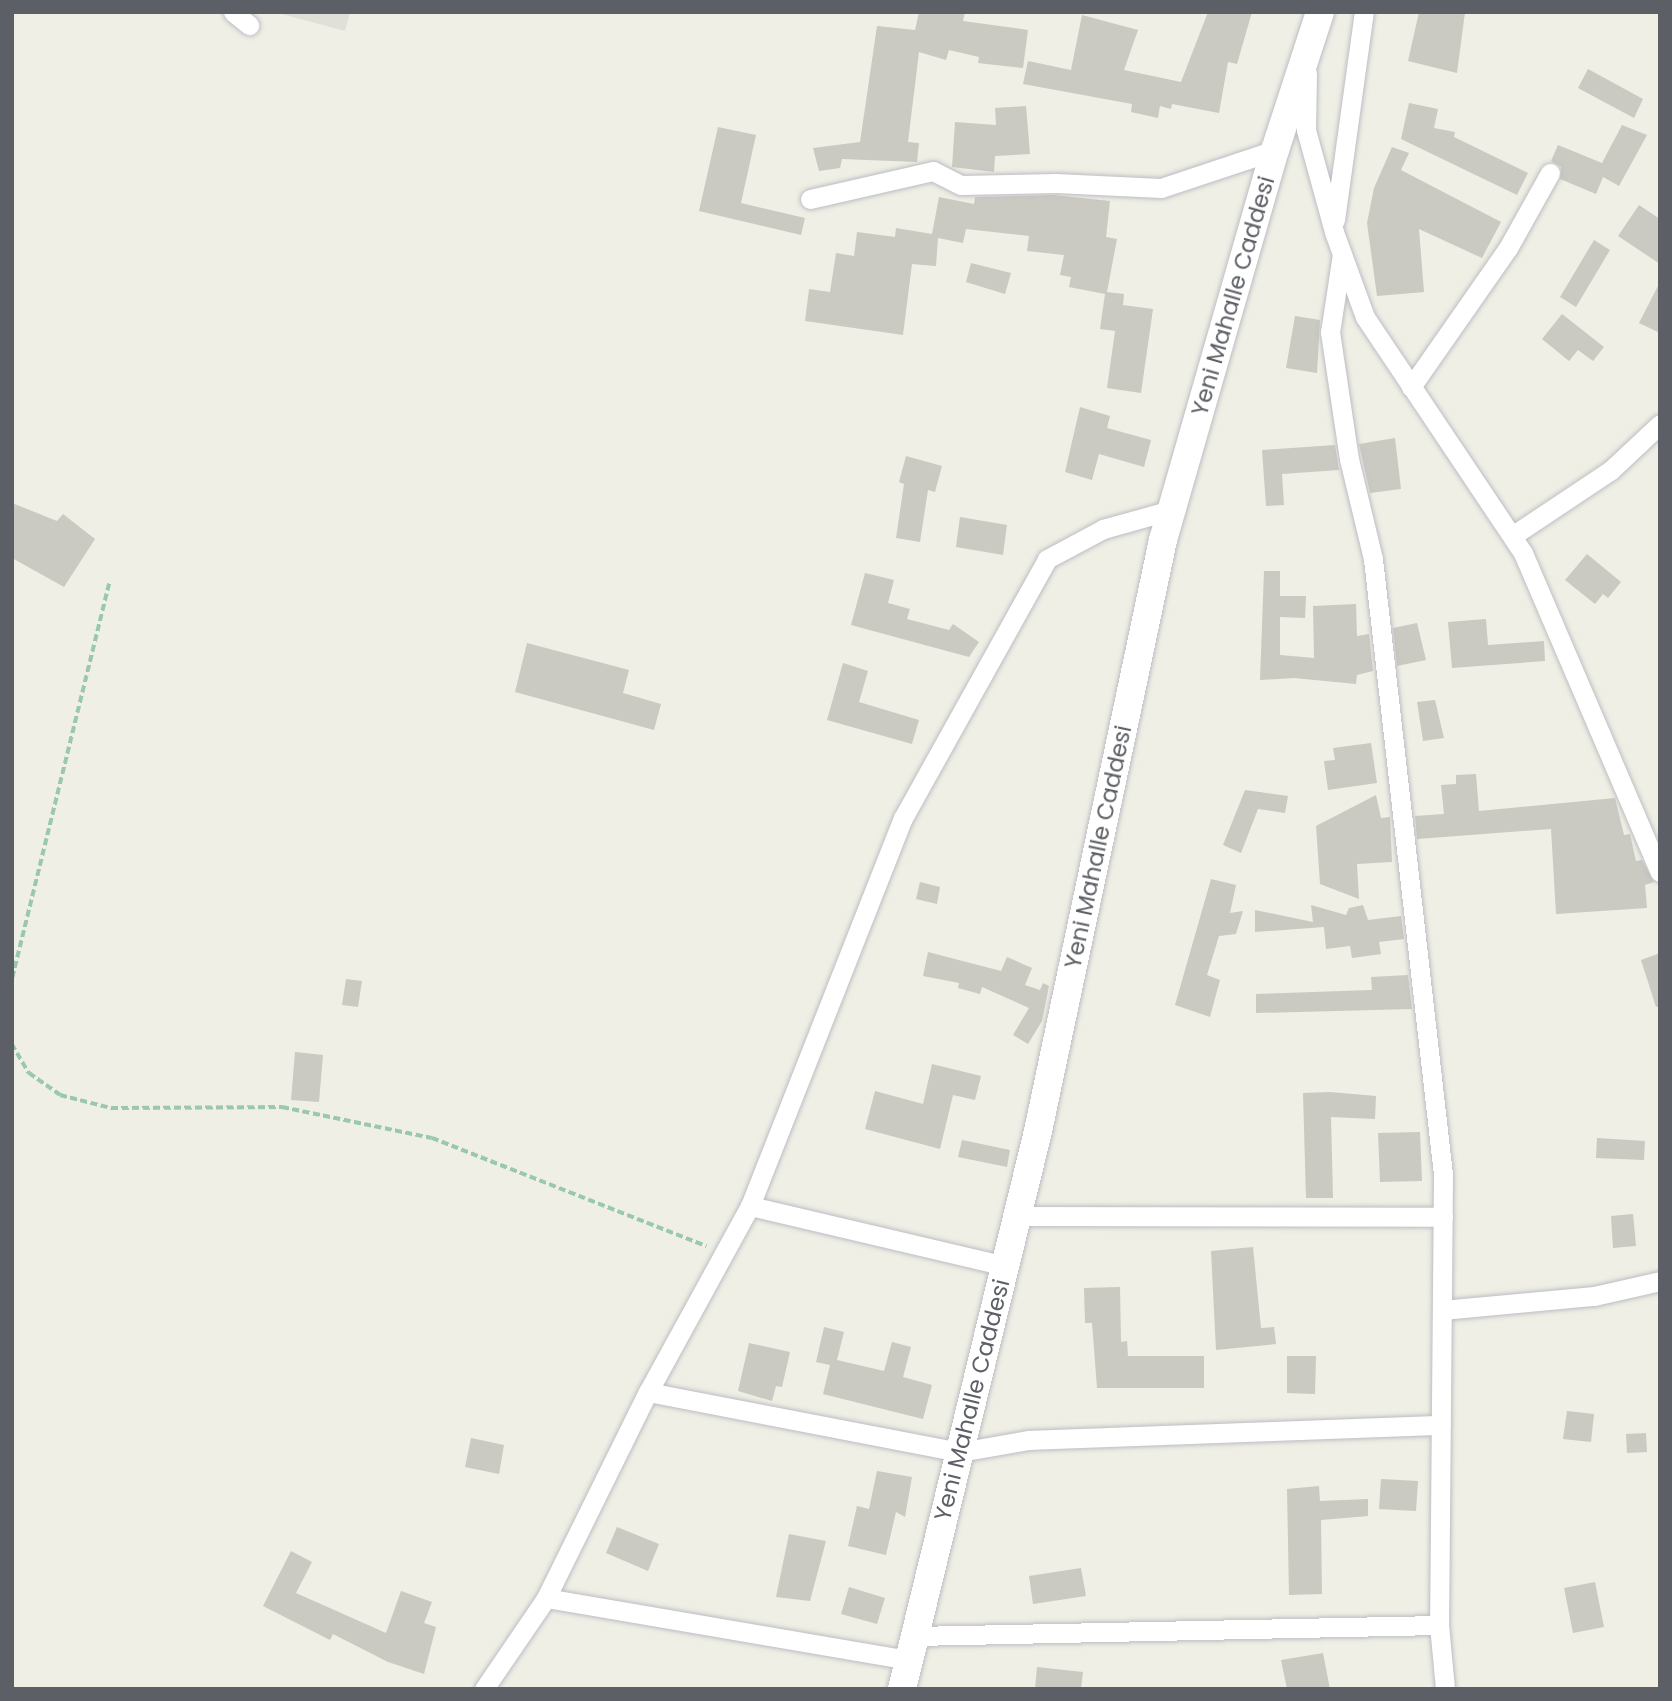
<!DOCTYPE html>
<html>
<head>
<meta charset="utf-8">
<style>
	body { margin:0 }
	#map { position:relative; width:1672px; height:1701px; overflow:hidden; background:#efefe5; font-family:Poppins,sans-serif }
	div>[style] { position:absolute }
	.industrial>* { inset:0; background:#e0e0d9 }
	.building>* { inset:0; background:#cac9c2 }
	.path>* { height:3.5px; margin-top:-1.75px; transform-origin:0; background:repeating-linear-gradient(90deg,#9ac8af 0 7px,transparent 0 10.5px) }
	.roads { filter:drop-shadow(0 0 2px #bcbdc3) drop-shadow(0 0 2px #bcbdc3) }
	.street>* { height:19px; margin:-9.5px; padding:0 9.5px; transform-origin:9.5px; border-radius:9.5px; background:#fff }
	.secondary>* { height:28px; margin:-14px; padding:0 14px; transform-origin:14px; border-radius:14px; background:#fff }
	span { translate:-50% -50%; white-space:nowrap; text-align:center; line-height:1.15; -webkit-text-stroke:5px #fff; paint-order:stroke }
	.street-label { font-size:23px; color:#5c5f65 }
	.frame { position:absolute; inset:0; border:14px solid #5c5f65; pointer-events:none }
</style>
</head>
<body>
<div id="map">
	<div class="industrial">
		<div style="clip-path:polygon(274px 12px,350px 12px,345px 31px)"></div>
	</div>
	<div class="building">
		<div style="clip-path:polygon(919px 12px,965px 12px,963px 21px,1028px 30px,1023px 68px,978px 63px,979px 57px,949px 50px,946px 60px,919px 52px,908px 142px,919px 143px,917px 162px,842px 159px,840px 168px,819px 171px,813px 148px,860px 142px,877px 26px,915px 30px)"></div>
		<div style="clip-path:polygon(1208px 12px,1252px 12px,1237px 64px,1228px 62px,1219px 113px,1172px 104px,1171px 109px,1160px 106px,1158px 118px,1131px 112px,1132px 104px,1023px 84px,1028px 61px,1071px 70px,1082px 15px,1138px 30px,1124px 70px,1181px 82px)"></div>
		<div style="clip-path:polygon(1419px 12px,1465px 12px,1457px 73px,1408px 61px)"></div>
		<div style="clip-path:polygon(1588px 69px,1643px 99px,1634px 118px,1578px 88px)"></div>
		<div style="clip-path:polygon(1409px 103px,1438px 109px,1434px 128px,1455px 132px,1454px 137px,1528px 173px,1517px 195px,1401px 139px)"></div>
		<div style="clip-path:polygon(1026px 106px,1030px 154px,995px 156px,994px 172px,952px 167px,955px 122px,996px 125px,995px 108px)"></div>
		<div style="clip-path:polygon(1622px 125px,1647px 135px,1619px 186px,1603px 177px,1596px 194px,1560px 179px,1561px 167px,1551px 161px,1558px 145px,1602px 163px)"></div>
		<div style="clip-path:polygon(718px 127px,756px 135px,741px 203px,805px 218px,801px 235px,699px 211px)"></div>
		<div style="clip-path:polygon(1392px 147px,1409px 153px,1401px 170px,1501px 222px,1482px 258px,1419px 229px,1424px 292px,1377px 296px,1367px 223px,1374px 188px)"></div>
		<div style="clip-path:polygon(1054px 195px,1110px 201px,1106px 237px,1117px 239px,1107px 292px,1124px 294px,1123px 305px,1153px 309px,1141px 393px,1107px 388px,1115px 331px,1100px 329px,1105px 294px,1069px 287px,1071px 277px,1060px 275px,1064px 255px,1027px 251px,1029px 236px,966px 229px,963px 243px,938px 238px,936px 266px,912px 264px,903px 335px,805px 321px,809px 289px,830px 292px,836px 253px,854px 256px,857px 232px,895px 237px,896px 228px,932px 234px,939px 197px,974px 204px,975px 197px)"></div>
		<div style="clip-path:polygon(1639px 205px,1660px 219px,1660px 264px,1618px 236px)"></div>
		<div style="clip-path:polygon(1594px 240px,1610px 250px,1576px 307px,1560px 297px)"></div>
		<div style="clip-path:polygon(971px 263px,1011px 273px,1005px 294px,966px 282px)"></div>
		<div style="clip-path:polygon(1660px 282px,1660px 333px,1639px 323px)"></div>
		<div style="clip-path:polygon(1562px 314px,1604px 347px,1593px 361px,1578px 350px,1569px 361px,1542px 339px)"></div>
		<div style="clip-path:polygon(1295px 316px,1320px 320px,1317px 373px,1286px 368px)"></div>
		<div style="clip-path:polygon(1080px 407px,1110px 416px,1107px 428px,1151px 440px,1144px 467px,1099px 454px,1092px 480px,1065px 472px)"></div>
		<div style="clip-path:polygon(1395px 438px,1401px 489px,1370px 493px,1359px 444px)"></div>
		<div style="clip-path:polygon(1335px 445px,1339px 470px,1282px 474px,1284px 505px,1266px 506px,1262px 450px)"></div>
		<div style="clip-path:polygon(906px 456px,942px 466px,935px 492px,928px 490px,920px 542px,896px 538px,904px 484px,899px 482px)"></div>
		<div style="clip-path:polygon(12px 503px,57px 521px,63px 514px,95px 539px,64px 587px,12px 558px)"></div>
		<div style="clip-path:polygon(960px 517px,1007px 525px,1003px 555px,956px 547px)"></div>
		<div style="clip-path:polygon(1587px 554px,1621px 582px,1608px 598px,1603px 594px,1595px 604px,1565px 580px)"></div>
		<div style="clip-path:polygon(1264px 571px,1280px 571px,1280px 596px,1306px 596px,1305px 618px,1280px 617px,1280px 655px,1314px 658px,1313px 606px,1356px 604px,1357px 636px,1369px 634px,1373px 671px,1357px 675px,1356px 684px,1294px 678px,1260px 680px)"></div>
		<div style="clip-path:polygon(865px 573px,894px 580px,888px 603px,910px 609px,907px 619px,949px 630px,953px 624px,979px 642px,969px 657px,851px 625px)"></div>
		<div style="clip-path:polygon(1486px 619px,1488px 645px,1544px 641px,1545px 661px,1452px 668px,1448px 622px)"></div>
		<div style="clip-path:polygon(1417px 623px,1426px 660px,1397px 666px,1393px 628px)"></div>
		<div style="clip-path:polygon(527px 643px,629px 670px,623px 693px,661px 704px,654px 730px,515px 692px)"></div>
		<div style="clip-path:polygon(843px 663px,868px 671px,859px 702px,919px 720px,912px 744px,827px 720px)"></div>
		<div style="clip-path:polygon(1435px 700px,1444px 738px,1423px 741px,1417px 702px)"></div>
		<div style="clip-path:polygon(1371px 743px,1377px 783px,1328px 790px,1324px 761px,1335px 760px,1333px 748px)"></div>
		<div style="clip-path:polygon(1476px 774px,1479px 811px,1615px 798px,1624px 835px,1630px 834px,1636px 861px,1642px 860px,1654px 882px,1645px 885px,1647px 908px,1556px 914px,1551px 829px,1417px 839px,1415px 816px,1444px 814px,1441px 785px,1456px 784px,1456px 775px)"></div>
		<div style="clip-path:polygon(1245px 790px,1288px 796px,1285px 813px,1258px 809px,1241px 853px,1223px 845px)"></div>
		<div style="clip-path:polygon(1376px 795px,1381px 818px,1390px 817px,1392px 862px,1357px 864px,1359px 899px,1320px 884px,1316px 826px)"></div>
		<div style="clip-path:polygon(1211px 879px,1236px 885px,1230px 913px,1243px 911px,1236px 934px,1219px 936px,1207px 975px,1220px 980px,1210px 1017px,1175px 1005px)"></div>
		<div style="clip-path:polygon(920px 882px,940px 887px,937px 904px,916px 899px)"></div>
		<div style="clip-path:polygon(1311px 905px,1346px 915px,1349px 908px,1363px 905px,1368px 920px,1401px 916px,1404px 939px,1379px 942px,1381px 954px,1352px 958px,1350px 946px,1326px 949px,1324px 927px,1255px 932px,1255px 910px,1313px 922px)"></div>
		<div style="clip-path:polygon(928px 952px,1001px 971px,1007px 957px,1032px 968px,1025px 985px,1040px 990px,1043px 983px,1049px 986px,1042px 1021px,1028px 1044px,1013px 1035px,1029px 1008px,982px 987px,980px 994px,958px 988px,959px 983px,923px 976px)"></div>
		<div style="clip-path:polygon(1660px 953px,1660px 1006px,1656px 1007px,1641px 960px)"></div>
		<div style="clip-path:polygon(1408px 975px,1412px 1009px,1256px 1013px,1256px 994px,1372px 990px,1371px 977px)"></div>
		<div style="clip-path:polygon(346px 979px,362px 981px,358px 1007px,342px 1005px)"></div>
		<div style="clip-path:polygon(295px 1052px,323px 1055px,319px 1102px,291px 1100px)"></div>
		<div style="clip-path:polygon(932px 1064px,981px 1076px,975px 1100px,953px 1095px,940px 1149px,865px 1129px,875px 1091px,923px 1104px)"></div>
		<div style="clip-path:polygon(1330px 1092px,1376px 1096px,1375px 1119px,1331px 1117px,1333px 1198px,1306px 1198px,1303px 1093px)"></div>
		<div style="clip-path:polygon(1420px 1132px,1422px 1181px,1380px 1182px,1378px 1133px)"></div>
		<div style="clip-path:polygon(1597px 1138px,1645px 1141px,1644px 1160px,1596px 1158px)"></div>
		<div style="clip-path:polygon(962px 1140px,1010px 1150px,1007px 1167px,958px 1157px)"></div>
		<div style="clip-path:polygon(1633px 1214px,1636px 1246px,1613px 1248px,1611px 1216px)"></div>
		<div style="clip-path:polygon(1253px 1247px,1261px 1328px,1274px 1327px,1276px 1344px,1216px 1350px,1211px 1251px)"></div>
		<div style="clip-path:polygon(1120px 1287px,1121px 1342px,1127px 1341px,1128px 1356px,1204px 1356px,1204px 1388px,1097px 1388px,1092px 1323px,1085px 1323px,1084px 1288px)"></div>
		<div style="clip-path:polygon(824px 1327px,844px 1332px,837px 1360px,884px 1371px,892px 1342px,911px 1347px,903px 1377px,932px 1385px,923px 1419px,823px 1394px,830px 1365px,816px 1362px)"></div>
		<div style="clip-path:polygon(749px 1343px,790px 1352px,782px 1387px,776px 1386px,772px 1401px,738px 1391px)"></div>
		<div style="clip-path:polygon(1287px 1356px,1316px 1356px,1315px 1394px,1287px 1393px)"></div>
		<div style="clip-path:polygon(1567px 1411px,1594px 1414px,1591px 1442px,1563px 1439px)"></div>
		<div style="clip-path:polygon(1646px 1433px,1647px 1452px,1627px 1453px,1626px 1434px)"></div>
		<div style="clip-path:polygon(471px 1438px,504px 1445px,499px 1474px,465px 1467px)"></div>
		<div style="clip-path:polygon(877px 1471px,912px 1477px,905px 1517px,896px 1512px,886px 1555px,848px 1546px,857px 1506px,869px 1509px)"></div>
		<div style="clip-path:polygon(1381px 1479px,1418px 1481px,1416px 1511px,1379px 1509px)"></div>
		<div style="clip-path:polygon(1319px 1486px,1320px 1501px,1368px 1499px,1368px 1516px,1321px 1520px,1322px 1594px,1289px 1595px,1287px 1489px)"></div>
		<div style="clip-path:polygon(617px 1527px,659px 1544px,648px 1571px,606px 1553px)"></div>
		<div style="clip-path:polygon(789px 1534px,826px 1541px,810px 1601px,776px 1597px)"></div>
		<div style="clip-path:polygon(291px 1551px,312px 1562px,296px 1593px,386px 1633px,401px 1591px,432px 1602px,424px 1623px,436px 1627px,424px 1674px,388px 1662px,333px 1634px,330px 1640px,263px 1606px)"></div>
		<div style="clip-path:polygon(1081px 1568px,1086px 1596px,1033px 1604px,1029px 1576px)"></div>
		<div style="clip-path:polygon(1595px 1582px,1604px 1627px,1573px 1633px,1564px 1588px)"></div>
		<div style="clip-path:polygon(849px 1587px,885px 1598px,877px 1624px,841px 1614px)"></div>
		<div style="clip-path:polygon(1323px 1653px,1330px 1689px,1287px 1689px,1281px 1660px)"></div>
		<div style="clip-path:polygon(1037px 1667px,1083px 1672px,1081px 1689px,1035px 1689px)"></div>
	</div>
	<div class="path">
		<div style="left:12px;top:978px;width:406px;rotate:-76.2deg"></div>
		<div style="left:12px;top:1044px;width:34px;rotate:60deg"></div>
		<div style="left:29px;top:1073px;width:38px;rotate:35deg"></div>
		<div style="left:60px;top:1095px;width:53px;rotate:14.3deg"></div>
		<div style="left:111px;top:1108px;width:171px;rotate:-0.3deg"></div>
		<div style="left:282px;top:1107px;width:153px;rotate:11.7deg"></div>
		<div style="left:432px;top:1138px;width:295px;rotate:21.5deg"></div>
	</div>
	<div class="roads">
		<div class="street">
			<div style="left:233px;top:12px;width:21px;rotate:39deg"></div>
			<div style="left:1307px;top:73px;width:57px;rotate:91deg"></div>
			<div style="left:1306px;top:130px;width:106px;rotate:74.6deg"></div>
			<div style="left:1334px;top:232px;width:90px;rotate:70deg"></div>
			<div style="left:1365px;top:317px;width:284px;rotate:56.2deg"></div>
			<div style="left:1523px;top:553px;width:347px;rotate:66.8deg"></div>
			<div style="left:810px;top:199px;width:126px;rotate:-12.8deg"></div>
			<div style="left:933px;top:171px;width:31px;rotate:27deg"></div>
			<div style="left:961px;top:185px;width:95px;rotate:-1.2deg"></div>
			<div style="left:1056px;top:183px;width:105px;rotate:2.7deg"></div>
			<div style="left:1161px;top:188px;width:120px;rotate:-18.4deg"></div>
			<div style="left:1335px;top:220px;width:210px;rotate:-82.1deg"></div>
			<div style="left:1342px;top:254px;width:79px;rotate:98.7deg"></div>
			<div style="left:1330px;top:332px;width:128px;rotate:81.5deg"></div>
			<div style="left:1349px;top:459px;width:103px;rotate:76.5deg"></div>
			<div style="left:1373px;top:559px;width:619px;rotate:83.51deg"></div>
			<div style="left:1443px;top:1174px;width:451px;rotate:90.5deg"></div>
			<div style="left:1439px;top:1625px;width:64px;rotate:84.6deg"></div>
			<div style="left:1411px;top:387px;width:169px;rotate:-55.1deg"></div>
			<div style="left:1508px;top:248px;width:86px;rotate:-60.8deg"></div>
			<div style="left:1512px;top:536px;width:119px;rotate:-33.7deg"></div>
			<div style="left:1611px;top:470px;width:67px;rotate:-43.2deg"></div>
			<div style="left:750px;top:1206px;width:262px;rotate:13.2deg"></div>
			<div style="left:1017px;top:1216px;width:426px;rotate:0.1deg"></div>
			<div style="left:1442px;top:1310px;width:153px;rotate:-5.3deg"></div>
			<div style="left:1594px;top:1296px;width:68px;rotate:-12.8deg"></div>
			<div style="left:648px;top:1392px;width:318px;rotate:10.9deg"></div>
			<div style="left:960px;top:1452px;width:70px;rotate:-9.9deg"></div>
			<div style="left:1029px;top:1440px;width:412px;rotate:-2.1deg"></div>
			<div style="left:546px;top:1598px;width:368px;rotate:9.7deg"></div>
			<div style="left:914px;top:1636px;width:525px;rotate:-1.2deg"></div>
			<div style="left:484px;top:1689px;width:110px;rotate:-55.7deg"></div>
			<div style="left:546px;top:1598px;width:230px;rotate:-63.7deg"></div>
			<div style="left:648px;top:1392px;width:212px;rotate:-61.3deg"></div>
			<div style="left:750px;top:1206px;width:417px;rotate:-68.5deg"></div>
			<div style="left:903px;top:818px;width:296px;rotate:-60.9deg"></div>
			<div style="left:1047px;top:559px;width:64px;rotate:-28.2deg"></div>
			<div style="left:1103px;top:529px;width:71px;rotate:-15.6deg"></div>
		</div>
		<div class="secondary">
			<div style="left:902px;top:1689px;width:574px;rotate:-76.3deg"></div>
			<div style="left:1038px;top:1131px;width:604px;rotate:-78.06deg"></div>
			<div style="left:1163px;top:540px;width:406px;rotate:-74deg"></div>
			<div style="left:1275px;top:150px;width:145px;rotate:-71.9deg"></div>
		</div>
	</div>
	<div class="street-label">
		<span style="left:1233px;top:296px;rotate:-74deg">Yeni Mahalle Caddesi</span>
		<span style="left:1098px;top:847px;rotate:-78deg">Yeni Mahalle Caddesi</span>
		<span style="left:972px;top:1400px;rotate:-76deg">Yeni Mahalle Caddesi</span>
	</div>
	<div class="frame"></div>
</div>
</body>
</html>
